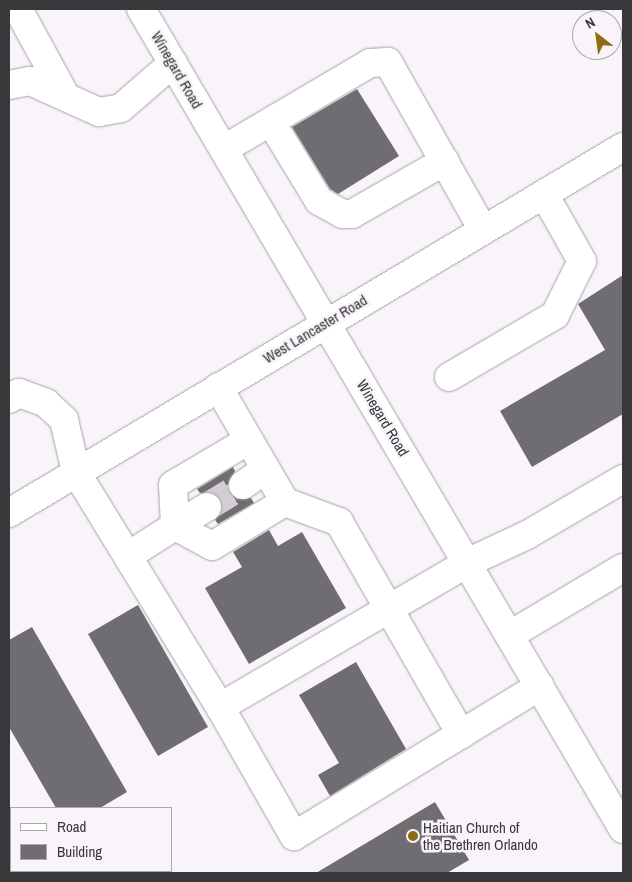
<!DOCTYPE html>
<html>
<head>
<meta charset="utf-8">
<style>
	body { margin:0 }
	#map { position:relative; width:632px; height:882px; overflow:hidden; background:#f8f4f9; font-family:"Archivo Narrow",sans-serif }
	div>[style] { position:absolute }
	.building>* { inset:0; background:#706d72 }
	.minor-tunnel>* { height:28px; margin-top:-14px; transform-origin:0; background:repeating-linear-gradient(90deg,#d2ced3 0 28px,transparent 0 42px) }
	.roads { filter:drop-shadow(0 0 1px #a6a2a7) drop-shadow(0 0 1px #a6a2a7) }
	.minor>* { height:28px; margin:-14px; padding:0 14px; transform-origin:14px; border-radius:14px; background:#fff }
	.dots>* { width:14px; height:14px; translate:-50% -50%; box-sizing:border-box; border:2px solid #f8f4f9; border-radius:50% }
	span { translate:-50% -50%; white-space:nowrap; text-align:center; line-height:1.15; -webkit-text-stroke:5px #f8f4f9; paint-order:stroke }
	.street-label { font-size:15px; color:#383739 }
	.poi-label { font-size:15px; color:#383739 }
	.left { translate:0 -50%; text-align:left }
	.frame { position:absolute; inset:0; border:10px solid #383739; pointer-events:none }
	.legend { position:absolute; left:10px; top:807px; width:162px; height:65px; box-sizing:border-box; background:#f8f4f9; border:1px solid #aba8ac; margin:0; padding:6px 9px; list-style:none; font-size:15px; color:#383739 }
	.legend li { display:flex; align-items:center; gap:10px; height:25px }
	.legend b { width:25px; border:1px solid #aba8ac }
	.north { position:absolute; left:572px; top:10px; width:50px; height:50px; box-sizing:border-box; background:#f8f4f9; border:1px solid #aba8ac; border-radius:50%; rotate:330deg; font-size:14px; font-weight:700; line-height:20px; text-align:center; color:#383739 }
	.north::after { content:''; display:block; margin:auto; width:18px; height:22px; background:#8d6d11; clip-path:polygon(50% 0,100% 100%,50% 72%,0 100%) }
</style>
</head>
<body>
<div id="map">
	<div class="building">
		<div style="clip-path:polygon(357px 89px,399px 156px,338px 194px,330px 189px,292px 127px)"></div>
		<div style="clip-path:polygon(623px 275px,623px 414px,532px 467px,500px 411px,605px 350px,578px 304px)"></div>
		<div style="clip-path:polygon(233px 467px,235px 471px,227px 486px,230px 493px,237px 499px,251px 498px,254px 503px,218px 524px,215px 520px,223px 507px,221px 499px,214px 493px,200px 493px,197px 489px)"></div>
		<div style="clip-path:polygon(269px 530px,278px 546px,302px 532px,346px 608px,249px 664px,205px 588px,242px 567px,233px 552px)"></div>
		<div style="clip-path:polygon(138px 605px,208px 727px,158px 756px,88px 634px)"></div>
		<div style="clip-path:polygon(32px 627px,127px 792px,100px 808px,56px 808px,9px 727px,9px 640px)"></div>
		<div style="clip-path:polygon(356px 662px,406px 749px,330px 796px,318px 775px,339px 763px,299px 695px)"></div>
		<div style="clip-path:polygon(435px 802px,469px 860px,447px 873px,316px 873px)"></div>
	</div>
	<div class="minor-tunnel">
		<div style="left:207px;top:507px;width:42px;rotate:-31.4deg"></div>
	</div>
	<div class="roads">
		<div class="minor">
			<div style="left:18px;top:9px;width:100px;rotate:61.4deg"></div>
			<div style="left:141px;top:9px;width:951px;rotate:59.55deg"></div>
			<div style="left:9px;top:85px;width:21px;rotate:-11deg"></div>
			<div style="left:30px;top:81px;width:76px;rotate:24.2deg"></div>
			<div style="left:99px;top:112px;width:22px;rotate:-10deg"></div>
			<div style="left:121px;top:108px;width:69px;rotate:-40.9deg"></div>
			<div style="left:271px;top:122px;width:92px;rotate:58.7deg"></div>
			<div style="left:319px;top:201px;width:26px;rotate:29deg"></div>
			<div style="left:342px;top:214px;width:10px"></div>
			<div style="left:352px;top:214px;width:107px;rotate:-29.7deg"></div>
			<div style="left:224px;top:149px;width:169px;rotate:-30.5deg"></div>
			<div style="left:370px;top:63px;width:18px;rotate:-3deg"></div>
			<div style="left:388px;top:62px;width:193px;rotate:60.5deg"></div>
			<div style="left:449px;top:377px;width:123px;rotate:-30.3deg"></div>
			<div style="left:555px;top:315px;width:60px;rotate:-63.4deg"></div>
			<div style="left:582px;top:261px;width:77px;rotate:-119.6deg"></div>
			<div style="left:9px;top:399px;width:12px;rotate:-31deg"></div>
			<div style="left:19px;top:393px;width:29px;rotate:20deg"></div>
			<div style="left:46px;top:403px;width:25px;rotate:43deg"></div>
			<div style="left:64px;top:420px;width:53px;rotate:77deg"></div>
			<div style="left:76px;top:472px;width:276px;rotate:58.5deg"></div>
			<div style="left:220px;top:707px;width:149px;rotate:60.2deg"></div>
			<div style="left:294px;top:836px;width:288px;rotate:-31.4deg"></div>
			<div style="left:243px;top:485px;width:28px;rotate:-35deg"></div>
			<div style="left:285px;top:502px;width:58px;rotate:20.3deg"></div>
			<div style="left:339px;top:522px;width:245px;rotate:60.1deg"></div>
			<div style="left:207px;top:507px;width:37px;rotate:149deg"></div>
			<div style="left:175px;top:526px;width:41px;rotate:-92.8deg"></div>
			<div style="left:173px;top:485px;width:88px;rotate:-30.6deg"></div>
			<div style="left:9px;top:513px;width:715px;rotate:-30.8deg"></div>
			<div style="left:128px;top:556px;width:56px;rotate:-32.6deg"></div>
			<div style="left:175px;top:526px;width:42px;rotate:28.4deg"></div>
			<div style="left:212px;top:546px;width:85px;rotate:-31.1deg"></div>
			<div style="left:285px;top:502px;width:133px;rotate:-120.2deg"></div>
			<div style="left:510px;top:635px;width:131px;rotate:-30.7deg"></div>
			<div style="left:220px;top:707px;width:288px;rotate:-30.2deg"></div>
			<div style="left:469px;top:562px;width:64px;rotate:-25deg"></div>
			<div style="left:527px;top:535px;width:111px;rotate:-30.3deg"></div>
			<div style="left:9px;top:836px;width:4px;rotate:63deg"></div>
			<div style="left:29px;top:871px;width:3px;rotate:45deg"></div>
			<div style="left:129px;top:873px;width:4px;rotate:-27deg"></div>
		</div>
	</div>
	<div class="dots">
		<div style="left:413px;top:836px;background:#8d6d11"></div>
	</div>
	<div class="street-label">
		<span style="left:177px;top:70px;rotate:60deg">Winegard Road</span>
		<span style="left:315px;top:329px;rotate:-31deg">West Lancaster Road</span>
		<span style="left:383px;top:418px;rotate:59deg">Winegard Road</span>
	</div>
	<div class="poi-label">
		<span class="left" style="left:423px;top:836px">Haitian Church of<br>the Brethren Orlando</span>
	</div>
	<div class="frame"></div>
	<ul class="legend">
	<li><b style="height:6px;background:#fff"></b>Road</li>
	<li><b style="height:14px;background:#706d72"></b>Building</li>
	</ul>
	<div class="north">N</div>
</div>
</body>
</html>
